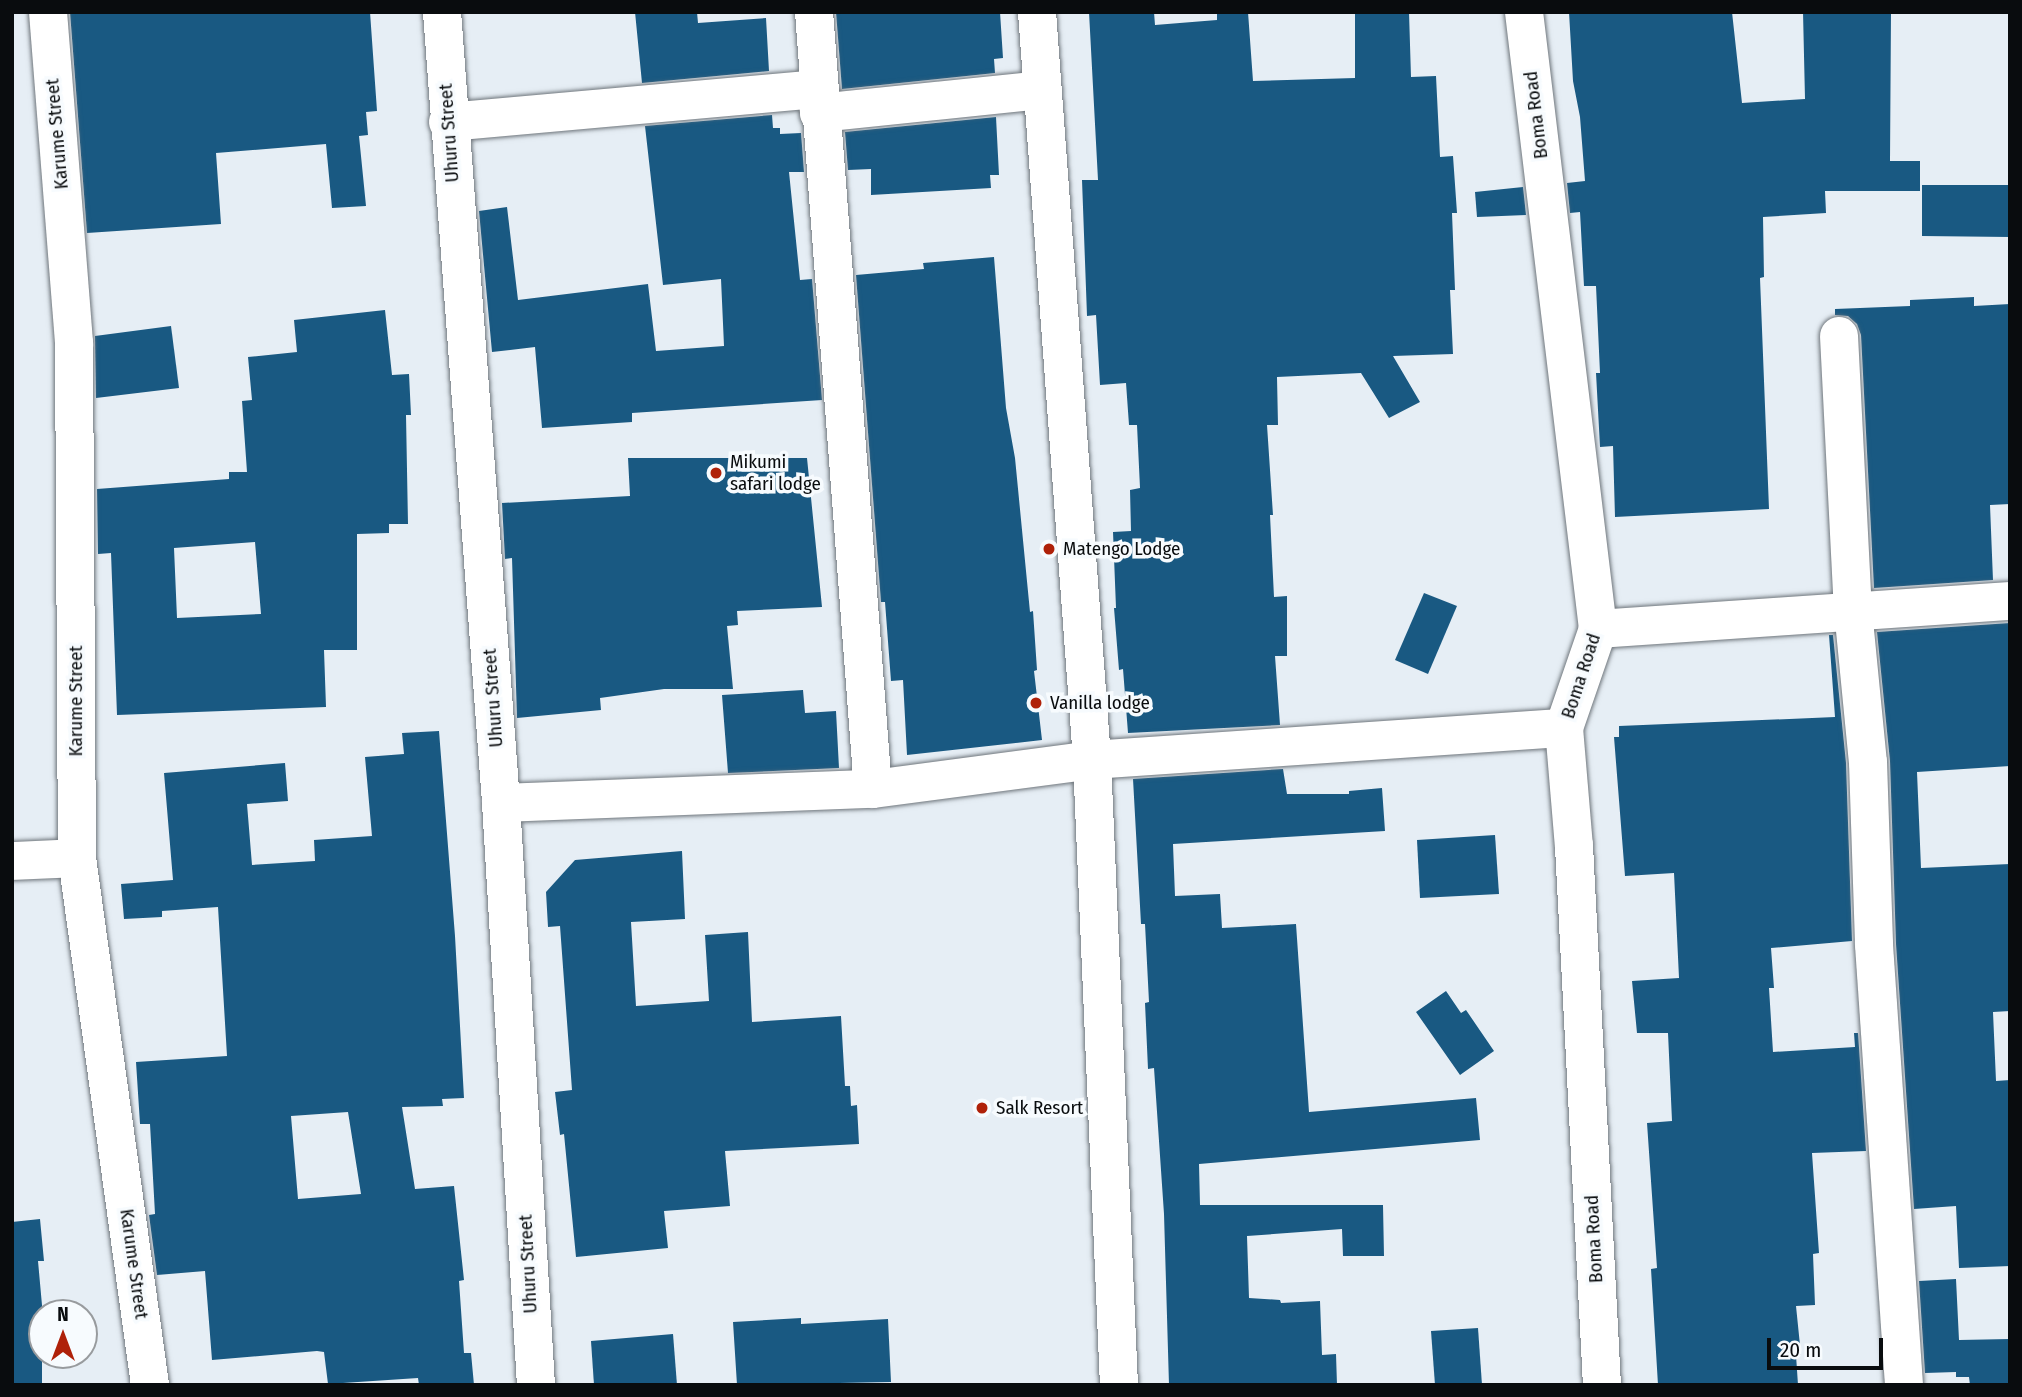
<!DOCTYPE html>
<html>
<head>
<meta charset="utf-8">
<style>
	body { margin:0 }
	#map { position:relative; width:2022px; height:1397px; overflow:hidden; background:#e6eef5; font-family:"Fira Sans Condensed",sans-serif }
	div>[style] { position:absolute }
	.building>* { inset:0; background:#195982 }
	.roads { filter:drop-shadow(0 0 2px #6f767c) drop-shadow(0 0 2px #6f767c) }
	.minor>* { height:38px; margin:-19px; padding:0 19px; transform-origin:19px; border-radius:19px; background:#fff }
	.dots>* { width:19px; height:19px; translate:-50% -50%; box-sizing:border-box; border:4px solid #f7fbfe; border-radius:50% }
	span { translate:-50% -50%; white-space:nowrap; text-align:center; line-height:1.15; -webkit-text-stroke:7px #f7fbfe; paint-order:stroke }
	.street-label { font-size:19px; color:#090c0e }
	.poi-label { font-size:19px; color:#090c0e }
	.left { translate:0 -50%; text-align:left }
	.frame { position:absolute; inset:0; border:14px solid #090c0e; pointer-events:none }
	.north { position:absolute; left:28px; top:1299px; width:70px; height:70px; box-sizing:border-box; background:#f7fbfe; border:2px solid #989b9e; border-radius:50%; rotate:0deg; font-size:19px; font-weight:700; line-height:28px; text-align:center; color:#090c0e }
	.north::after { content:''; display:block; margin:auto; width:24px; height:32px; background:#af2109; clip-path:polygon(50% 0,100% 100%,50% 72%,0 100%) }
	.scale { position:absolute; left:1767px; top:1338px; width:116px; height:32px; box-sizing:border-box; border:4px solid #090c0e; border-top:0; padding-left:9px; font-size:21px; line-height:24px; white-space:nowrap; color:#090c0e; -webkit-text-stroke:5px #f7fbfe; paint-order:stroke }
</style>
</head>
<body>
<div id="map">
	<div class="building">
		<div style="clip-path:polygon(70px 12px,370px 12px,377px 111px,366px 112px,368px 135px,359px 136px,366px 206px,332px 208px,326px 144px,216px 153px,221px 224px,87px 233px)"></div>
		<div style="clip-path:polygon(635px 12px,697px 12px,698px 23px,766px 18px,769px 71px,642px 83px)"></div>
		<div style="clip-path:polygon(836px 12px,1000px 12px,1003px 58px,994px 59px,995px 73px,842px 89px)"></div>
		<div style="clip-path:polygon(1089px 12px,1154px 12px,1155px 25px,1217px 20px,1217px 12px,1248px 12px,1253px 81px,1355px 78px,1355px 12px,1409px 12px,1411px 77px,1436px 76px,1440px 157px,1453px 156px,1457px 213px,1452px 213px,1455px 290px,1450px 290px,1453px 354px,1393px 356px,1420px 402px,1389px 418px,1361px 373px,1277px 377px,1278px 425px,1267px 425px,1273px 515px,1270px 515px,1274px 597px,1287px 596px,1287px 656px,1275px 656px,1280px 725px,1128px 733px,1123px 669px,1119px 670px,1114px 608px,1116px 608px,1113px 532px,1131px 531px,1130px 490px,1140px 488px,1137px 425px,1129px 425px,1126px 383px,1100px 385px,1096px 315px,1087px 316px,1082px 180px,1098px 180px)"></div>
		<div style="clip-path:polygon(1569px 12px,1732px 12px,1742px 103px,1805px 99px,1803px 12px,1891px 12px,1890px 161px,1920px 161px,1920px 191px,1825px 191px,1826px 213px,1763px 217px,1764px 277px,1760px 278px,1769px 509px,1615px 517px,1613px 446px,1600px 447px,1596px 373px,1600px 373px,1596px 286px,1584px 286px,1580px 212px,1570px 213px,1567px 183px,1585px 181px,1580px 117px,1573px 81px)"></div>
		<div style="clip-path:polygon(772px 115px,773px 128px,780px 128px,780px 134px,801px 133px,804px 172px,789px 172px,800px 280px,812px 279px,822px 400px,632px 413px,632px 422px,542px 428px,535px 347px,492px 352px,479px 211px,507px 207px,518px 300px,648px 284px,656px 351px,724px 346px,721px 279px,663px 285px,645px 126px)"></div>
		<div style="clip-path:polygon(996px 117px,999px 175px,990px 175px,991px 188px,871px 195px,871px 169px,848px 170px,845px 132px)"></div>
		<div style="clip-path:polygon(1922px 185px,2010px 185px,2010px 237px,1922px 236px)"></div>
		<div style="clip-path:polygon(1523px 187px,1526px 215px,1477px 217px,1475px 192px)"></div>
		<div style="clip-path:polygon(994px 257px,1006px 408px,1015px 458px,1030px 612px,1033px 611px,1037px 670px,1034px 671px,1042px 740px,907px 755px,903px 680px,891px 681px,885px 602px,881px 602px,856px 275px,924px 269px,923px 263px)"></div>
		<div style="clip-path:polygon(1974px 297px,1974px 306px,2010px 304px,2010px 504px,1990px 505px,1993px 580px,1874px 588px,1861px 335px,1857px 324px,1848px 316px,1835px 315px,1835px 309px,1910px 306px,1910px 300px)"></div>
		<div style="clip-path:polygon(evenodd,385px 310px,392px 375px,409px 374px,411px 415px,406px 415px,408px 524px,389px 524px,389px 533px,357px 534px,357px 650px,324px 650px,326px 707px,117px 715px,111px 553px,98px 554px,97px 489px,229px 479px,229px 472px,247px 472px,242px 401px,252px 400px,248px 357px,297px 352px,294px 320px,385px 310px,255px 542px,261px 614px,177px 618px,174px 548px,255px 542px)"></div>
		<div style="clip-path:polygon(171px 326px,179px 388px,96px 398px,95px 336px)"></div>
		<div style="clip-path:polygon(628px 458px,807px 458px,822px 607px,737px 611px,738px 625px,727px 626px,733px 689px,664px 689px,600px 698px,601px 710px,517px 718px,512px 558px,505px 559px,502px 503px,630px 496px)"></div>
		<div style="clip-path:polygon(1424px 593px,1457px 606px,1428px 674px,1395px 660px)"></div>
		<div style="clip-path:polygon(2010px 623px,2010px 766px,1917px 772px,1921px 868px,2010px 864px,2010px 1011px,1993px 1012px,1996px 1081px,2010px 1080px,2010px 1266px,1959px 1268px,1956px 1206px,1914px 1209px,1896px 944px,1890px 761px,1877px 632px)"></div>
		<div style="clip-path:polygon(1829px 635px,1833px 635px,1846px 763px,1852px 941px,1771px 948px,1774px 988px,1769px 988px,1773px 1052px,1855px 1047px,1854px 1033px,1858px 1033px,1866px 1151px,1812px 1153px,1819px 1253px,1813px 1254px,1815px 1305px,1796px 1306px,1801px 1355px,1796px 1355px,1798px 1385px,1658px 1385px,1651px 1269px,1657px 1268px,1647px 1123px,1672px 1121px,1668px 1033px,1637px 1033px,1632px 981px,1679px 978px,1674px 873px,1625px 876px,1614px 737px,1619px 737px,1619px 726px,1835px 717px)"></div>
		<div style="clip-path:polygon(803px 690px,805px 713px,836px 711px,839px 768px,728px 773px,722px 695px)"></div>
		<div style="clip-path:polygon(evenodd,439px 731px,455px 936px,464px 1098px,442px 1099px,443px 1106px,402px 1107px,415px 1189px,454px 1186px,464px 1280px,459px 1281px,464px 1353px,471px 1353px,474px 1385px,419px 1385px,418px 1378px,328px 1384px,324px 1352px,317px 1351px,212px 1360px,205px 1271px,157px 1275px,149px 1215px,155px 1214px,150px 1124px,140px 1124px,136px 1062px,227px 1056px,218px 907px,162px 911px,162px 917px,124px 919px,121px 884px,173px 880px,164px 773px,285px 763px,288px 801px,247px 804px,252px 865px,315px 861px,314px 840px,372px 836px,365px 757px,404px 754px,402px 733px,439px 731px,348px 1112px,361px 1194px,298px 1199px,291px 1116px,348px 1112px)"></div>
		<div style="clip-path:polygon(1283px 769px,1287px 794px,1349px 794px,1349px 791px,1382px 788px,1385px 831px,1173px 844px,1175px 896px,1220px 894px,1222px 928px,1296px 924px,1309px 1112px,1476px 1098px,1480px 1140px,1199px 1164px,1200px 1205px,1383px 1205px,1384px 1256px,1343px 1256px,1342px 1229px,1247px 1236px,1249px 1298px,1280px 1300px,1281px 1303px,1320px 1301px,1322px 1355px,1336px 1354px,1337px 1385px,1169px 1385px,1164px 1214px,1154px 1068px,1148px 1069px,1145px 1003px,1149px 1002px,1145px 924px,1141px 924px,1133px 779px)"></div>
		<div style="clip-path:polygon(1495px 835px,1499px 894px,1420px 898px,1417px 840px)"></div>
		<div style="clip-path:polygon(682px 851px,685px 919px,631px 922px,636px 1006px,709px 1001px,705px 935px,748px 932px,752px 1022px,841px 1016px,845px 1086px,850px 1086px,851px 1106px,857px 1105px,859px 1144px,725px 1151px,730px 1206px,664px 1211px,668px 1248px,576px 1257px,564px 1134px,560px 1135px,555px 1092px,572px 1090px,560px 926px,548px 927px,546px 892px,575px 860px)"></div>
		<div style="clip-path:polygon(1446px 991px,1461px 1013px,1466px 1010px,1494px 1051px,1460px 1075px,1416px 1012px)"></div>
		<div style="clip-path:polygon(40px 1219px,44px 1261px,38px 1261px,42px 1305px,42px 1385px,12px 1385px,12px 1222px)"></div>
		<div style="clip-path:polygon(1956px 1279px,1959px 1340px,2010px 1339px,2010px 1385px,1970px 1385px,1969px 1377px,1956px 1377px,1956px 1372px,1925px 1373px,1919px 1281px)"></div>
		<div style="clip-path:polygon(801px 1318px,801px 1324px,888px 1319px,891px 1382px,737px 1385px,733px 1322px)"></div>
		<div style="clip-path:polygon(1478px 1328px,1482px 1385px,1435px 1385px,1431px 1331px)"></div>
		<div style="clip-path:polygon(673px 1334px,677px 1385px,594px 1385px,591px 1341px)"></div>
	</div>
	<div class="roads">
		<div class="minor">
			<div style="left:48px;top:12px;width:332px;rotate:85.5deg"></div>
			<div style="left:74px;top:343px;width:515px;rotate:89.67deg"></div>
			<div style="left:77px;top:858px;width:532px;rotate:82.11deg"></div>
			<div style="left:442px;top:12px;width:793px;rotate:85.73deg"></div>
			<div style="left:501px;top:803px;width:583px;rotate:86.56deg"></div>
			<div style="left:814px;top:12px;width:779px;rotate:85.66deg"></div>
			<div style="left:1037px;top:12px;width:750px;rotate:85.79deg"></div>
			<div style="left:1092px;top:760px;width:626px;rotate:87.53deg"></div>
			<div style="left:1524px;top:12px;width:621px;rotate:83.16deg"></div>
			<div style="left:1598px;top:629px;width:105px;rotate:109deg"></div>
			<div style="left:1564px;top:728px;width:118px;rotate:85.2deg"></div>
			<div style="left:1574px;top:846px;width:540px;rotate:87.03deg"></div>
			<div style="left:448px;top:122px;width:370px;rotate:-5.1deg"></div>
			<div style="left:817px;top:89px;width:24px;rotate:85deg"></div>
			<div style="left:819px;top:113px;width:223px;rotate:-5.9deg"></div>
			<div style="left:1839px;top:336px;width:274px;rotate:87.1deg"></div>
			<div style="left:1853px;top:610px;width:153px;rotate:84.4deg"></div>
			<div style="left:1868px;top:762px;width:183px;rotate:88.1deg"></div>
			<div style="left:1874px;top:945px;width:441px;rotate:86.1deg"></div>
			<div style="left:1598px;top:629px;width:413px;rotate:-3.9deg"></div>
			<div style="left:501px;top:803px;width:372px;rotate:-2.2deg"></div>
			<div style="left:873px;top:789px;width:221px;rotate:-7.5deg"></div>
			<div style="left:1092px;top:760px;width:473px;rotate:-3.9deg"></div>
			<div style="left:12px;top:861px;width:65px;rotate:-2.6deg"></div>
		</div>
	</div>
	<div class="dots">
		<div style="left:716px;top:473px;background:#af2109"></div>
		<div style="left:1049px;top:549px;background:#af2109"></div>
		<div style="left:1036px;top:703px;background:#af2109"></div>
		<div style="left:982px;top:1108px;background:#af2109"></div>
	</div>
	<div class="street-label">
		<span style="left:1536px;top:115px;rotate:-97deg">Boma Road</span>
		<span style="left:449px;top:133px;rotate:-94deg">Uhuru Street</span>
		<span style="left:57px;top:134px;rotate:-95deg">Karume Street</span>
		<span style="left:1581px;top:676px;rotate:-72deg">Boma Road</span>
		<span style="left:493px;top:698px;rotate:-94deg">Uhuru Street</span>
		<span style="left:76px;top:701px;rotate:-90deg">Karume Street</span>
		<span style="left:1594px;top:1239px;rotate:-93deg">Boma Road</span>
		<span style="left:134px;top:1264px;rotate:82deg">Karume Street</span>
		<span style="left:528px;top:1264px;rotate:-93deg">Uhuru Street</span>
	</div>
	<div class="poi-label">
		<span class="left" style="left:730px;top:473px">Mikumi<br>safari lodge</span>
		<span class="left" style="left:1063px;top:549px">Matengo Lodge</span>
		<span class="left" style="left:1050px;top:703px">Vanilla lodge</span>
		<span class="left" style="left:996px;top:1108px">Salk Resort</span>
	</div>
	<div class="frame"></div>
	<div class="north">N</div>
	<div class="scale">20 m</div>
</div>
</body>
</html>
